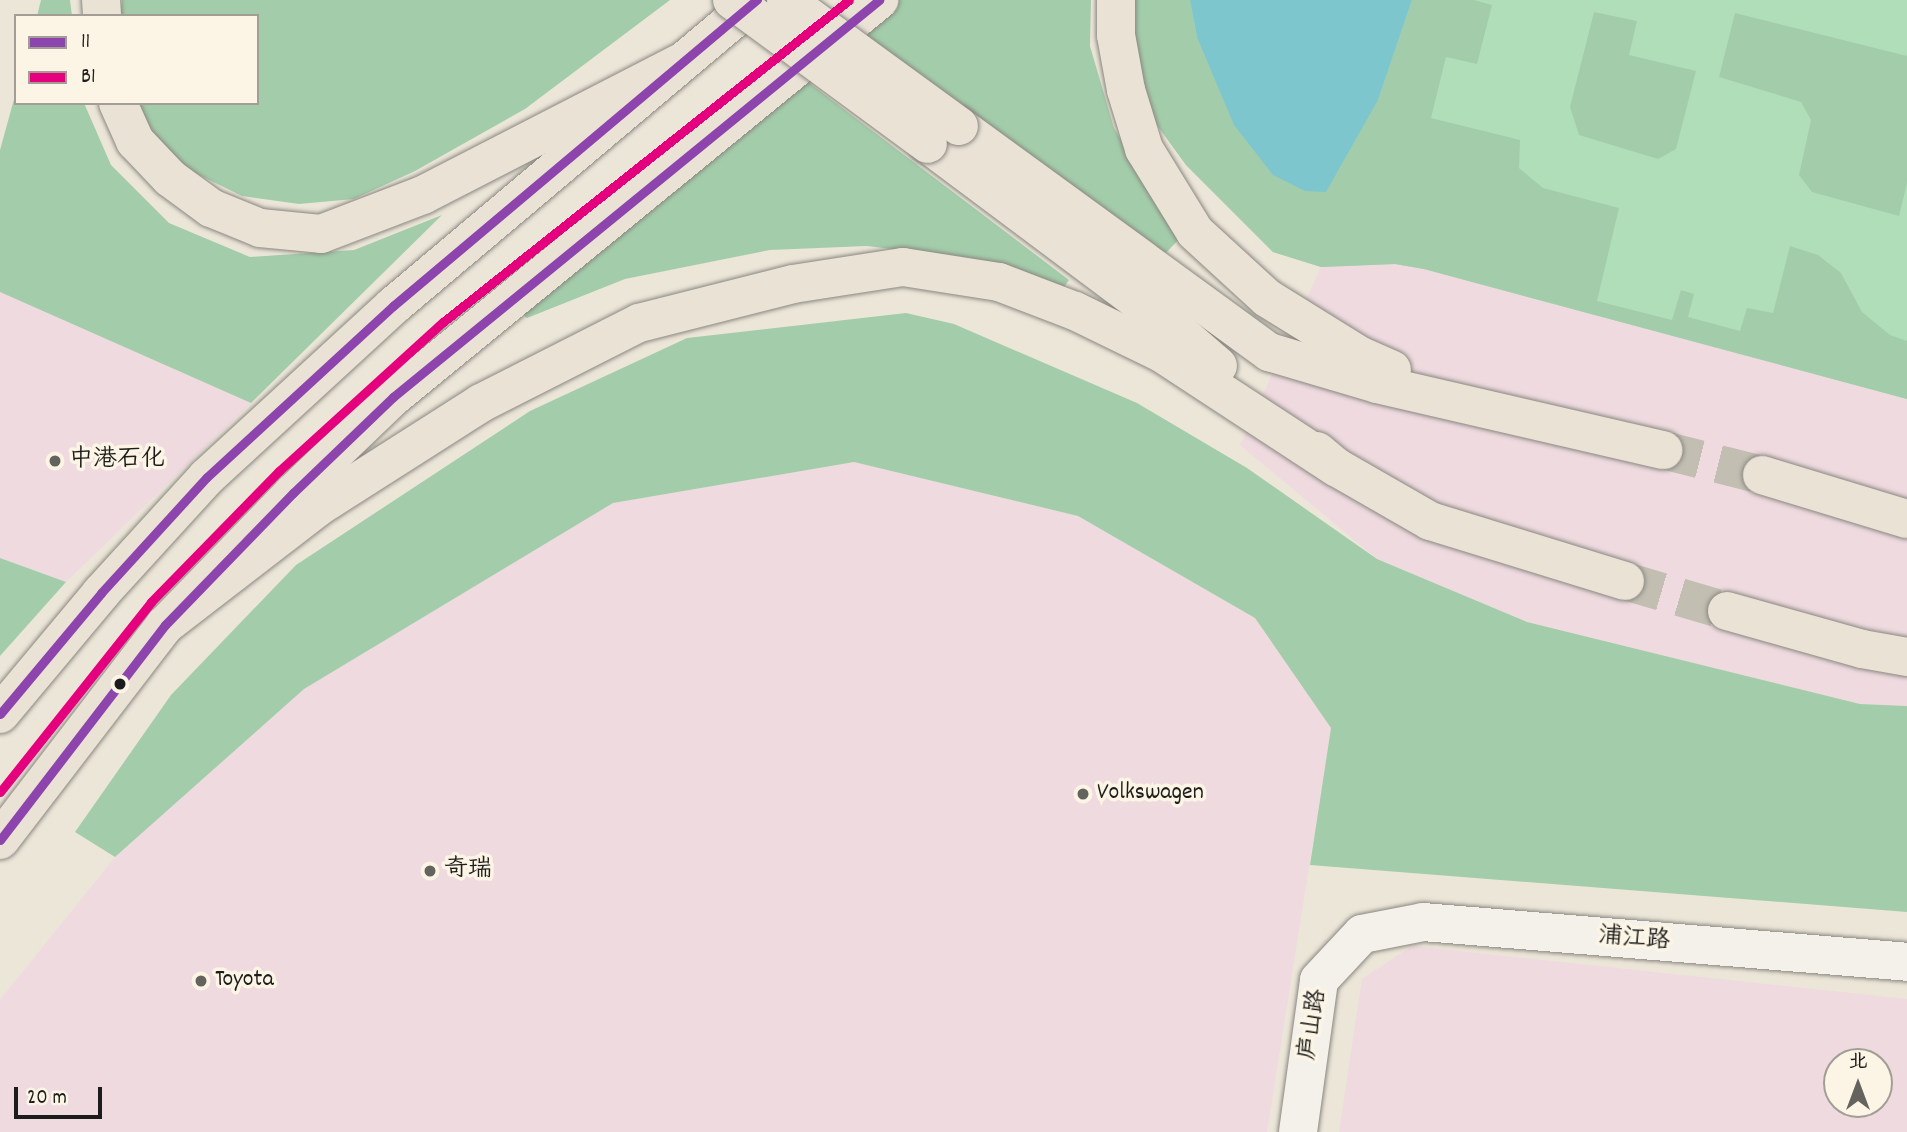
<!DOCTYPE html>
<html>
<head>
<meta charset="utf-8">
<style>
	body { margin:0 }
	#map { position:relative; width:1907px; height:1132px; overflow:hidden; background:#ece6d8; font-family:Dekko,"LXGW WenKai TC",sans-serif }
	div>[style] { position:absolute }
	.built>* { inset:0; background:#eedadf }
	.green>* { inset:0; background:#b0deb8 }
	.forest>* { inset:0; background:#a3cdaa }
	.water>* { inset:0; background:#7dc6ce }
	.highway-tunnel>* { height:38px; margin-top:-19px; transform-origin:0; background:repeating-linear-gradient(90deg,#c2beb2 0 38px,transparent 0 57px) }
	.roads { filter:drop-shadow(0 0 2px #8a8781) drop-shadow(0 0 2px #8a8781) }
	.secondary>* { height:38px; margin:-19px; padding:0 19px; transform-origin:19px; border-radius:19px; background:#f4f1eb }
	.primary>* { height:38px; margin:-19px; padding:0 19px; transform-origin:19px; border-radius:19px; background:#e9e2d5 }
	.highway>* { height:38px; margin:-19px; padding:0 19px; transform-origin:19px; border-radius:19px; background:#e9e2d5 }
	.bridges { filter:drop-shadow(0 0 2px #8a8781) drop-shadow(0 0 2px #8a8781) }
	.highway-bridge>* { height:38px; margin:-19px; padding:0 19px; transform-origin:19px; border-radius:19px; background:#e9e2d5 }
	.bus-1>* { height:9px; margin:-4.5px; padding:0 4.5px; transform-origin:4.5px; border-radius:4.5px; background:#8e44ad }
	.bus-2>* { height:9px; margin:-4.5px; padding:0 4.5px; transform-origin:4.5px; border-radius:4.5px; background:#e5007d }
	.dots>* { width:19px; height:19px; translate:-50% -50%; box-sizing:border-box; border:4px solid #fcf5e5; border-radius:50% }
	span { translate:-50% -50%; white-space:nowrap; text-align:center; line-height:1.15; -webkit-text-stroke:7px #fcf5e5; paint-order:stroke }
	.poi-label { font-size:24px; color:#1c1c1c }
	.left { translate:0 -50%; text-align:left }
	.street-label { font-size:24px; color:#1c1c1c }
	.legend { position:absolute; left:14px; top:14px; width:245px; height:91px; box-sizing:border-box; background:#fcf5e5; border:2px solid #a29e95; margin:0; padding:9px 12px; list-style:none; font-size:21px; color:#1c1c1c }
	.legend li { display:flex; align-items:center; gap:14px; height:35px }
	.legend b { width:35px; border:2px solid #a29e95 }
	.north { position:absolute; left:1823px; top:1048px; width:70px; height:70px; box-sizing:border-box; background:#fcf5e5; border:2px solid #a29e95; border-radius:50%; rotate:0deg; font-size:19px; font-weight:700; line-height:28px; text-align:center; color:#1c1c1c }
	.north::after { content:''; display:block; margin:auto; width:24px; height:32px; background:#65635e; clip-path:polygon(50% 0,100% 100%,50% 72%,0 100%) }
	.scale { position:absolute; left:14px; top:1087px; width:88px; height:32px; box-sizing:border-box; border:4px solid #1c1c1c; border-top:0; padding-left:9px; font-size:21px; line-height:24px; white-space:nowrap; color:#1c1c1c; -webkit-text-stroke:5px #fcf5e5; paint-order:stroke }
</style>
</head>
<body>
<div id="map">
	<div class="built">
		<div style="clip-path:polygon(1907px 0,1907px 706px,1860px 704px,1527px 622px,1377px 559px,1240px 445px,1321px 267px,1273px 252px,1186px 165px,1157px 125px)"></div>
		<div style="clip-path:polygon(0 292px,251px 403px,66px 582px,0 558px)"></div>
		<div style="clip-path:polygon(854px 462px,1078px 516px,1255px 618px,1331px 728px,1267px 1132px,0 1132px,0 1000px,115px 857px,304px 689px,613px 503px)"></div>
		<div style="clip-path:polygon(evenodd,1412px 946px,1907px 999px,1907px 1132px,1339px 1132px,1362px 979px,1412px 946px,1879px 1062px,1879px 1104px,1837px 1104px,1837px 1062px,1879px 1062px)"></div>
	</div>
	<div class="green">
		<div style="clip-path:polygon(1129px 0,1907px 0,1907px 399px,1424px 269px,1395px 264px,1321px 267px,1273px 252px,1186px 165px,1157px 125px)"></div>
	</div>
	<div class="forest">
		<div style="clip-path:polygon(41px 0,70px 0,72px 16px,37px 16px)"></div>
		<div style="clip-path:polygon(122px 0,670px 0,525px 109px,415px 171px,354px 199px,299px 204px,242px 196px,191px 171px,149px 131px,138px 103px,257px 103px,257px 16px,120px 16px)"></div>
		<div style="clip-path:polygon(898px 0,1091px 0,1090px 46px,1114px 128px,1179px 239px,1164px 255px,860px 31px)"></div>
		<div style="clip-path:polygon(1129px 0,1190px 0,1197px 37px,1378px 100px,1412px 0,1474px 0,1492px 5px,1477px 64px,1446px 57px,1431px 118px,1520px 140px,1519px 168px,1543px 188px,1619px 208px,1597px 301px,1672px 320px,1681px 290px,1694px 294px,1688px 317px,1740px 331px,1747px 308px,1773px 313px,1790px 246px,1818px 255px,1841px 273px,1862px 312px,1890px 335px,1907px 341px,1907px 399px,1424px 269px,1395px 264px,1321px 267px,1273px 252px,1186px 165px,1157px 125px,1131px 42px)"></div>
		<div style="clip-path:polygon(1594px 12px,1637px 21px,1629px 55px,1696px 71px,1676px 149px,1658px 159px,1579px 135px,1570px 107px)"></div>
		<div style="clip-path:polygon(1735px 13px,1907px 56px,1907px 183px,1899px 216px,1812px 192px,1799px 175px,1811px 120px,1801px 102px,1719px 77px)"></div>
		<div style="clip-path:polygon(804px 79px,1069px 280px,1059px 294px,973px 259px,867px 246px,770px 250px,625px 279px,527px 318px,519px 311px)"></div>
		<div style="clip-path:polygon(16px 92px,16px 103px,84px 103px,111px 165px,169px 223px,250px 257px,354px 250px,442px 215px,251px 403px,0 292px,0 150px)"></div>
		<div style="clip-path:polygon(906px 313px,954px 324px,1137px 403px,1247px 468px,1377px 559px,1527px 622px,1860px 704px,1907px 706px,1907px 912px,1310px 865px,1331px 728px,1255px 618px,1078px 516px,854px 462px,613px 503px,304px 689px,115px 857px,75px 832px,171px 695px,296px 565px,530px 411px,687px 338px)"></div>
		<div style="clip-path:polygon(0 558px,66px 582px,0 656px)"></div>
	</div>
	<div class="water">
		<div style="clip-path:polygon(1190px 0,1412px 0,1378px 100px,1326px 192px,1305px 191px,1273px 175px,1234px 125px,1197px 37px)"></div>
	</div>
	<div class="highway-tunnel">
		<div style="left:1663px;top:450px;width:102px;rotate:14.2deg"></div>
		<div style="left:1625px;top:581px;width:106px;rotate:16.4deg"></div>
	</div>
	<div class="roads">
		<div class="secondary">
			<div style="left:1298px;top:1132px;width:153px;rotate:-82.1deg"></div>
			<div style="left:1319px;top:980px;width:63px;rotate:-46.9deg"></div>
			<div style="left:1362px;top:934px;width:62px;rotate:-11.1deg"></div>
			<div style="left:1423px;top:922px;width:486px;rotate:4.7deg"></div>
		</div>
		<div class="primary">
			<div style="left:0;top:714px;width:158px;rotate:-50.1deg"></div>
			<div style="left:101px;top:593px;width:157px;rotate:-47.6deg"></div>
			<div style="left:207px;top:477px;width:253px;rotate:-42.6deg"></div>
			<div style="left:393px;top:306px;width:476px;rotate:-40.1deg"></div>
			<div style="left:0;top:840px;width:271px;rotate:-52.5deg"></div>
			<div style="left:165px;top:625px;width:184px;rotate:-45.9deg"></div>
			<div style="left:293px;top:493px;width:139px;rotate:-43.8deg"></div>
			<div style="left:393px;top:397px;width:628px;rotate:-39.24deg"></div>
		</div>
		<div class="highway">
			<div style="left:101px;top:0;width:16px;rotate:86deg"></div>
			<div style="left:1116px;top:0;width:35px;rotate:90deg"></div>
			<div style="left:1116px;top:35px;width:56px;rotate:79.7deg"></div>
			<div style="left:1126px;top:90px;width:62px;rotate:73deg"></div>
			<div style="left:1144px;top:149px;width:97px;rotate:58.4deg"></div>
			<div style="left:1195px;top:232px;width:98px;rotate:42.5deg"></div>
			<div style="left:1267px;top:298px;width:108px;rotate:31.8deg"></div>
			<div style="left:1359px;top:355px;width:36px;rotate:24deg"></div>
			<div style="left:118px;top:103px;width:42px;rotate:65.9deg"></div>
			<div style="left:135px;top:141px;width:51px;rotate:46.6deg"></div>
			<div style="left:170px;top:178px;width:51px;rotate:36.2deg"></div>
			<div style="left:211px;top:208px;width:53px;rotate:22.2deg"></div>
			<div style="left:260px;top:228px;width:61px;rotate:5.6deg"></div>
			<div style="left:321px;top:234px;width:109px;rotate:-20.9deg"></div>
			<div style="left:423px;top:195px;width:289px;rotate:-27.2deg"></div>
			<div style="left:959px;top:126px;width:384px;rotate:36.1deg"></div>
			<div style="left:1269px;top:352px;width:113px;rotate:16.5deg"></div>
			<div style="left:1377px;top:384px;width:294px;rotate:13deg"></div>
			<div style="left:928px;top:144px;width:307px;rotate:36.8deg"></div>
			<div style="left:1174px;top:328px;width:58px;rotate:40.8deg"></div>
			<div style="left:1317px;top:451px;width:25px;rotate:40deg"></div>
			<div style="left:1336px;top:467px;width:108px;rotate:29.9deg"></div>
			<div style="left:1430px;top:521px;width:204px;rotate:17.1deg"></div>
			<div style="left:1762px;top:475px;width:152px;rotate:16.9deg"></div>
			<div style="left:1727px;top:611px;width:140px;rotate:15.7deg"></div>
			<div style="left:1862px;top:649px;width:46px;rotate:10.1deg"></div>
			<div style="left:165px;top:625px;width:193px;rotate:-37.6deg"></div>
			<div style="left:318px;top:507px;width:193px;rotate:-32.5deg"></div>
			<div style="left:481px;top:403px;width:177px;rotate:-26.9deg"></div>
			<div style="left:639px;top:323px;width:159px;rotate:-14.2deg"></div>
			<div style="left:793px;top:284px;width:111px;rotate:-8.8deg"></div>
			<div style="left:903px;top:267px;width:97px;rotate:8.9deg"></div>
			<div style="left:999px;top:282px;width:81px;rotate:20.9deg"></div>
			<div style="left:1075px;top:311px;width:98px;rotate:26deg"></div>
			<div style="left:1163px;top:354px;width:207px;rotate:33.2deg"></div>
		</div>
	</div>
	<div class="bridges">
		<div class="highway-bridge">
			<div style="left:732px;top:0;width:243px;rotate:36.3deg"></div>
			<div style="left:786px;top:0;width:214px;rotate:36.1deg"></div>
		</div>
	</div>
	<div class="bus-1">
		<div style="left:0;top:714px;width:158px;rotate:-50.1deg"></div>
		<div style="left:101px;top:593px;width:157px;rotate:-47.6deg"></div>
		<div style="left:207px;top:477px;width:253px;rotate:-42.6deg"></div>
		<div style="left:393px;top:306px;width:476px;rotate:-40.1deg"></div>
		<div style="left:0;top:840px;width:271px;rotate:-52.5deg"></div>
		<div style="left:165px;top:625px;width:184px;rotate:-45.9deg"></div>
		<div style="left:293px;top:493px;width:139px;rotate:-43.8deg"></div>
		<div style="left:393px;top:397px;width:628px;rotate:-39.24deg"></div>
	</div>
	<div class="bus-2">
		<div style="left:0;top:792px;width:243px;rotate:-51.5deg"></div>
		<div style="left:151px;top:602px;width:183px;rotate:-45.7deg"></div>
		<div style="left:279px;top:471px;width:222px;rotate:-42.3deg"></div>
		<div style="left:443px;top:322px;width:518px;rotate:-38.42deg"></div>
	</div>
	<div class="dots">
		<div style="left:55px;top:461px;background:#65635e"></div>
		<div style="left:120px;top:684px;background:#1c1c1c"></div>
		<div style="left:1083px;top:794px;background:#65635e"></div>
		<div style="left:430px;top:871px;background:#65635e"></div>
		<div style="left:201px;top:981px;background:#65635e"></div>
	</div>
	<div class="poi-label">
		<span class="left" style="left:69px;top:461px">中港石化</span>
		<span class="left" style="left:1097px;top:794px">Volkswagen</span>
		<span class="left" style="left:444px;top:871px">奇瑞</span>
		<span class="left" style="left:215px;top:981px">Toyota</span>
	</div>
	<div class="street-label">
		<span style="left:1634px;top:940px;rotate:5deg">浦江路</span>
		<span style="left:1314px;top:1025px;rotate:-81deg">庐山路</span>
	</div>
	<ul class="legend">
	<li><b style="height:9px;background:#8e44ad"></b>11</li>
	<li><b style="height:9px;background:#e5007d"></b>B1</li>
	</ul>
	<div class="north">北</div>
	<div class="scale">20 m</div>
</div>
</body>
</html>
